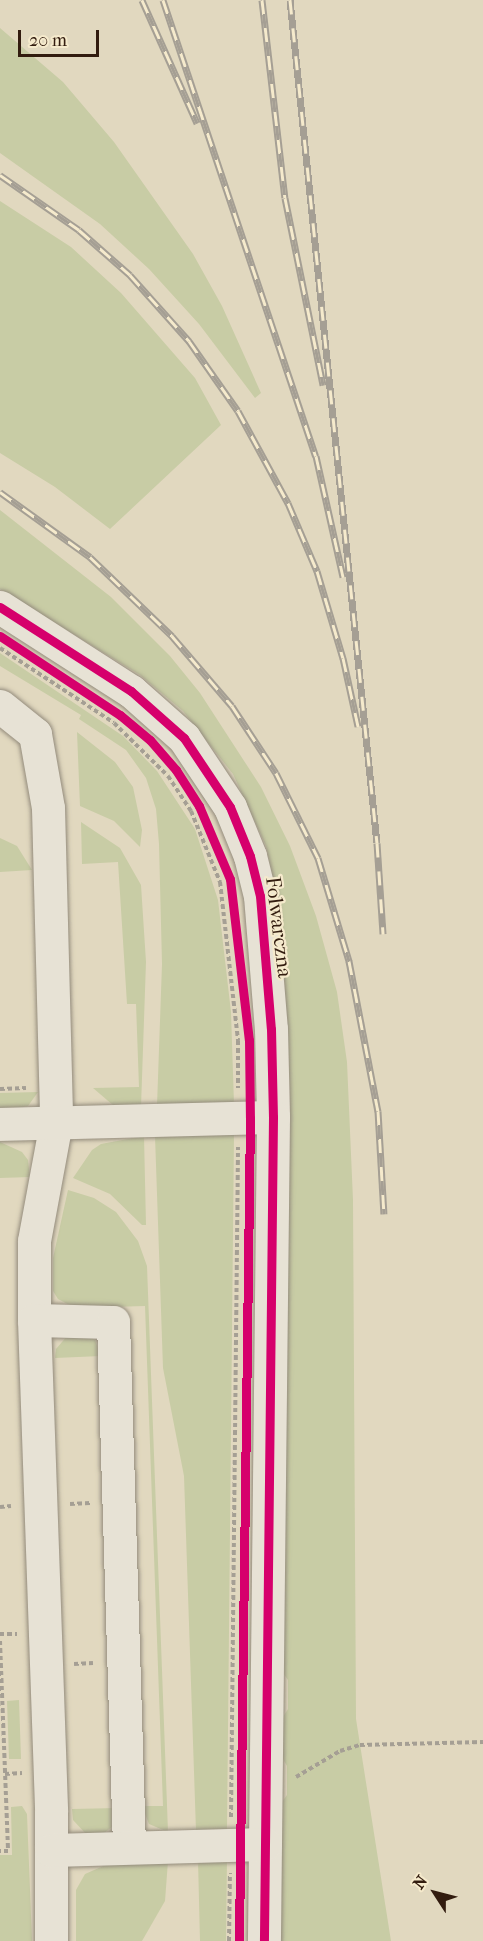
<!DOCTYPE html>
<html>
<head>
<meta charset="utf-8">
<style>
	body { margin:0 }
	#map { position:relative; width:483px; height:1941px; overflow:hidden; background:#e1d8bf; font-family:"IM FELL French Canon",serif }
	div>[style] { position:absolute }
	.green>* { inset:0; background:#c8cca5 }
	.path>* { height:4px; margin-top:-2px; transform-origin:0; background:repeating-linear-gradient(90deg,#a59f94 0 4.5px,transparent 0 7.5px) }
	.roads { filter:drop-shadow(0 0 2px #938b7c) drop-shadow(0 0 2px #938b7c) }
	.minor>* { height:33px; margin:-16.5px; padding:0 16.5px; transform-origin:16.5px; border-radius:16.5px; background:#e7e2d5 }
	.rail>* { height:7px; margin-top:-3.5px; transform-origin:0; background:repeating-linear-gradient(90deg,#f5eacc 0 14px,#a59f94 0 28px); box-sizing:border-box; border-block:2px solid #a59f94 }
	.cycleway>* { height:9px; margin:-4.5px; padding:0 4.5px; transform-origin:4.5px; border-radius:4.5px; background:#d6006c }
	span { translate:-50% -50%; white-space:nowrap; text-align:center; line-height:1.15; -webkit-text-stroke:4.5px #f5eacc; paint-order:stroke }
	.street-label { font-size:21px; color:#321c0f }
	.north { position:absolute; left:405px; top:1863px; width:60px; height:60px; -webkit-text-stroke:4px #f5eacc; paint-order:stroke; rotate:306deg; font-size:16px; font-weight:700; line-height:24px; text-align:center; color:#321c0f }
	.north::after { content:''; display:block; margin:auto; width:21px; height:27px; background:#321c0f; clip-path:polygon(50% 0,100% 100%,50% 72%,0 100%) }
	.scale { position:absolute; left:18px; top:30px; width:81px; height:27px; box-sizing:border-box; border:3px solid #321c0f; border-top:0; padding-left:8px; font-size:18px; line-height:21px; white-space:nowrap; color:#321c0f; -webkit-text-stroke:4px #f5eacc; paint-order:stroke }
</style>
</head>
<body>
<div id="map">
	<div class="green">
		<div style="clip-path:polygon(0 28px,63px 82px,114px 142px,193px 254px,222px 306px,261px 393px,255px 398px,199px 324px,149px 269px,100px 224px,0 153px)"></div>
		<div style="clip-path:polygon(0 201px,71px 247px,121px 293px,195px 378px,221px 425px,110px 529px,55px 487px,0 453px)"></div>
		<div style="clip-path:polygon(0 510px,111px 597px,170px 656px,200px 693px,261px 787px,290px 846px,316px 916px,337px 992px,347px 1062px,353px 1200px,356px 1719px,391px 1941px,280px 1941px,282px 1802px,287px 1795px,287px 1766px,283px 1759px,283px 1717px,288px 1709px,288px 1680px,283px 1673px,290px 1093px,281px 917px,266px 846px,233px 774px,183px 711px,140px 675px,0 589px)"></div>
		<div style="clip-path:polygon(0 653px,123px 736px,157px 771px,195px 829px,218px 900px,231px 1012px,234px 1104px,157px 1106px,162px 964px,159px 844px,156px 809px,146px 778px,126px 750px,79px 719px,81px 715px,0 666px)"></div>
		<div style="clip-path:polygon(77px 732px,115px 762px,133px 787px,142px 830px,140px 847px,114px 821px,80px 806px)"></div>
		<div style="clip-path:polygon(81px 822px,120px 848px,141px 885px,146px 962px,141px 1107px,114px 1106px,93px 1088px,139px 1087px,136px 1004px,127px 1004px,118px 862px,82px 864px)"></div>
		<div style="clip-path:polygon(0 838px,17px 846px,32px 870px,0 872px)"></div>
		<div style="clip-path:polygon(38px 1092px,28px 1106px,0 1112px,0 1093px)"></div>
		<div style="clip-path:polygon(234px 1134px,227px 1830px,196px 1831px,184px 1476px,163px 1368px,155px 1136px)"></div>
		<div style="clip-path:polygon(144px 1136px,146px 1225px,142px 1225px,110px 1194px,73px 1178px,92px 1150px,101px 1144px)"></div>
		<div style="clip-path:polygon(0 1142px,22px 1152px,28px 1160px,30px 1177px,0 1178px)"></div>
		<div style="clip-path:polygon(68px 1190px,94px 1198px,116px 1212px,138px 1241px,147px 1266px,168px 1832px,149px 1824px,142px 1806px,163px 1806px,145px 1306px,75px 1308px,58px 1299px,53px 1291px,53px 1258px)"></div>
		<div style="clip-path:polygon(68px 1335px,87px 1335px,95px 1340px,101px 1356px,55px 1358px,56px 1349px)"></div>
		<div style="clip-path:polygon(19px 1700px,21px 1759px,9px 1759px,7px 1701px)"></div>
		<div style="clip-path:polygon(22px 1806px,27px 1814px,32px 1941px,0 1941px,0 1855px,12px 1855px,11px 1807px)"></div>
		<div style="clip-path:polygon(117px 1808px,112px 1827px,104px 1833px,86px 1834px,73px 1820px,72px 1809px)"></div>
		<div style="clip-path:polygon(227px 1859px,226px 1941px,200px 1941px,198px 1860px)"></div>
		<div style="clip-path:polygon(168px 1861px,165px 1901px,142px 1941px,76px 1941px,76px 1890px,85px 1874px,108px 1864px)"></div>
	</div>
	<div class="path">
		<div style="left:0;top:648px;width:136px;rotate:33.3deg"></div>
		<div style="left:114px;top:723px;width:76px;rotate:44.5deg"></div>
		<div style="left:168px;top:776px;width:42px;rotate:56.7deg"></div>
		<div style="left:191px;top:811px;width:77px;rotate:67.8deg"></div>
		<div style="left:220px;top:882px;width:160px;rotate:83.5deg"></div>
		<div style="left:238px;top:1041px;width:47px;rotate:90deg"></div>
		<div style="left:0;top:1089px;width:26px;rotate:-2deg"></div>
		<div style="left:70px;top:1504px;width:20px;rotate:-3deg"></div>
		<div style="left:0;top:1507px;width:11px;rotate:-5deg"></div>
		<div style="left:0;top:1634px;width:17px"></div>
		<div style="left:0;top:1641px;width:210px;rotate:87.8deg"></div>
		<div style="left:8px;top:1851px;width:8px;rotate:180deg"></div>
		<div style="left:74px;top:1664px;width:19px;rotate:-3deg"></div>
		<div style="left:5px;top:1774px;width:17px;rotate:-3deg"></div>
		<div style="left:296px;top:1777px;width:51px;rotate:-30.6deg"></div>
		<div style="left:340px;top:1751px;width:21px;rotate:-17deg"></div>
		<div style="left:360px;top:1745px;width:123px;rotate:-1.4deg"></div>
		<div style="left:231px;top:1817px;width:670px;rotate:-89.4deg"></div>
		<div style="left:229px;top:1941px;width:68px;rotate:-89.2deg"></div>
	</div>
	<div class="roads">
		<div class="minor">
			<div style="left:0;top:607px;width:156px;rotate:32.7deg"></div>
			<div style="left:131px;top:691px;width:71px;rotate:41.6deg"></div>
			<div style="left:184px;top:738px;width:83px;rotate:56.3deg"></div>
			<div style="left:230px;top:807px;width:53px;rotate:67.8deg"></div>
			<div style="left:250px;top:856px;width:41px;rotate:76deg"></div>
			<div style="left:260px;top:896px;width:133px;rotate:85.3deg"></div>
			<div style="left:271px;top:1029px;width:88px;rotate:88.7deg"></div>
			<div style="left:273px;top:1117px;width:824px;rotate:90.63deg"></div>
			<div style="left:0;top:706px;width:45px;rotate:38.7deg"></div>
			<div style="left:35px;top:734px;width:75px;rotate:80deg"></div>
			<div style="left:48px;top:808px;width:314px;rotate:88.5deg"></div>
			<div style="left:56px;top:1122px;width:121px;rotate:100.5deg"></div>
			<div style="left:34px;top:1241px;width:79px;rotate:90deg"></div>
			<div style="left:34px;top:1320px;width:79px;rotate:1.5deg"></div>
			<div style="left:113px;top:1322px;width:524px;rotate:88.25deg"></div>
			<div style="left:0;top:1124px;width:273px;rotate:-1.5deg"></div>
			<div style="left:34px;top:1320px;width:491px;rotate:88deg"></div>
			<div style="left:51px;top:1811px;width:130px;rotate:90deg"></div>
			<div style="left:51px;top:1850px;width:214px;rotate:-1.6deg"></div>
		</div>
	</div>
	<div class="rail">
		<div style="left:142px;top:0;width:135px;rotate:65.9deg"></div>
		<div style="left:163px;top:0;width:481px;rotate:71.5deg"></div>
		<div style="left:316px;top:456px;width:124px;rotate:77.4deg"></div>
		<div style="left:262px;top:0;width:199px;rotate:83.4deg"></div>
		<div style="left:285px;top:198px;width:191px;rotate:78.5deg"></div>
		<div style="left:290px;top:0;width:847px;rotate:84.11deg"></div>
		<div style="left:377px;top:843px;width:91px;rotate:86.2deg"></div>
		<div style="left:0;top:175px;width:96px;rotate:34.8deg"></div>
		<div style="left:79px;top:230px;width:68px;rotate:41.4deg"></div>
		<div style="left:130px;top:275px;width:89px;rotate:48.2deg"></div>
		<div style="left:189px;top:341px;width:85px;rotate:55deg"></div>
		<div style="left:238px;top:411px;width:105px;rotate:61.5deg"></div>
		<div style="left:288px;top:503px;width:74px;rotate:66.9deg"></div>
		<div style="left:317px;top:571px;width:91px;rotate:73.4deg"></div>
		<div style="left:343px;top:658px;width:70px;rotate:77.6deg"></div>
		<div style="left:0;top:492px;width:111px;rotate:35.8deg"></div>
		<div style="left:90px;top:557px;width:114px;rotate:43.9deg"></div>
		<div style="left:172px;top:636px;width:92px;rotate:49.4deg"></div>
		<div style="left:232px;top:706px;width:80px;rotate:56.7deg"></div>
		<div style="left:276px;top:773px;width:95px;rotate:63.7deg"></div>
		<div style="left:318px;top:858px;width:108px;rotate:73.2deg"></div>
		<div style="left:349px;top:961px;width:153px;rotate:79.1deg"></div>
		<div style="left:378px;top:1111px;width:103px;rotate:86.7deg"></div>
	</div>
	<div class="cycleway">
		<div style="left:0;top:607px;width:156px;rotate:32.7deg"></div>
		<div style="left:131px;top:691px;width:71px;rotate:41.6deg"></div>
		<div style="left:184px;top:738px;width:83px;rotate:56.3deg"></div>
		<div style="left:230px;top:807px;width:53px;rotate:67.8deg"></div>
		<div style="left:250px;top:856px;width:41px;rotate:76deg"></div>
		<div style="left:260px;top:896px;width:133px;rotate:85.3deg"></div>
		<div style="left:271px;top:1029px;width:88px;rotate:88.7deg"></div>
		<div style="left:273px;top:1117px;width:824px;rotate:90.63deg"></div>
		<div style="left:0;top:636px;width:144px;rotate:33.4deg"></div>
		<div style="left:120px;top:715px;width:39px;rotate:40deg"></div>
		<div style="left:150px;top:740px;width:40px;rotate:49deg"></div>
		<div style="left:176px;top:770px;width:43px;rotate:57.4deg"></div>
		<div style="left:199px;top:806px;width:79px;rotate:67deg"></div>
		<div style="left:230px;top:879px;width:162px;rotate:83.3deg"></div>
		<div style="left:249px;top:1040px;width:78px;rotate:89.3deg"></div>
		<div style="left:250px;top:1118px;width:823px;rotate:90.77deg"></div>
	</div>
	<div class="street-label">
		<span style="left:279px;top:927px;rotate:83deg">Folwarczna</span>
	</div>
	<div class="north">N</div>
	<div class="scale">20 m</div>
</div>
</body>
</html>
